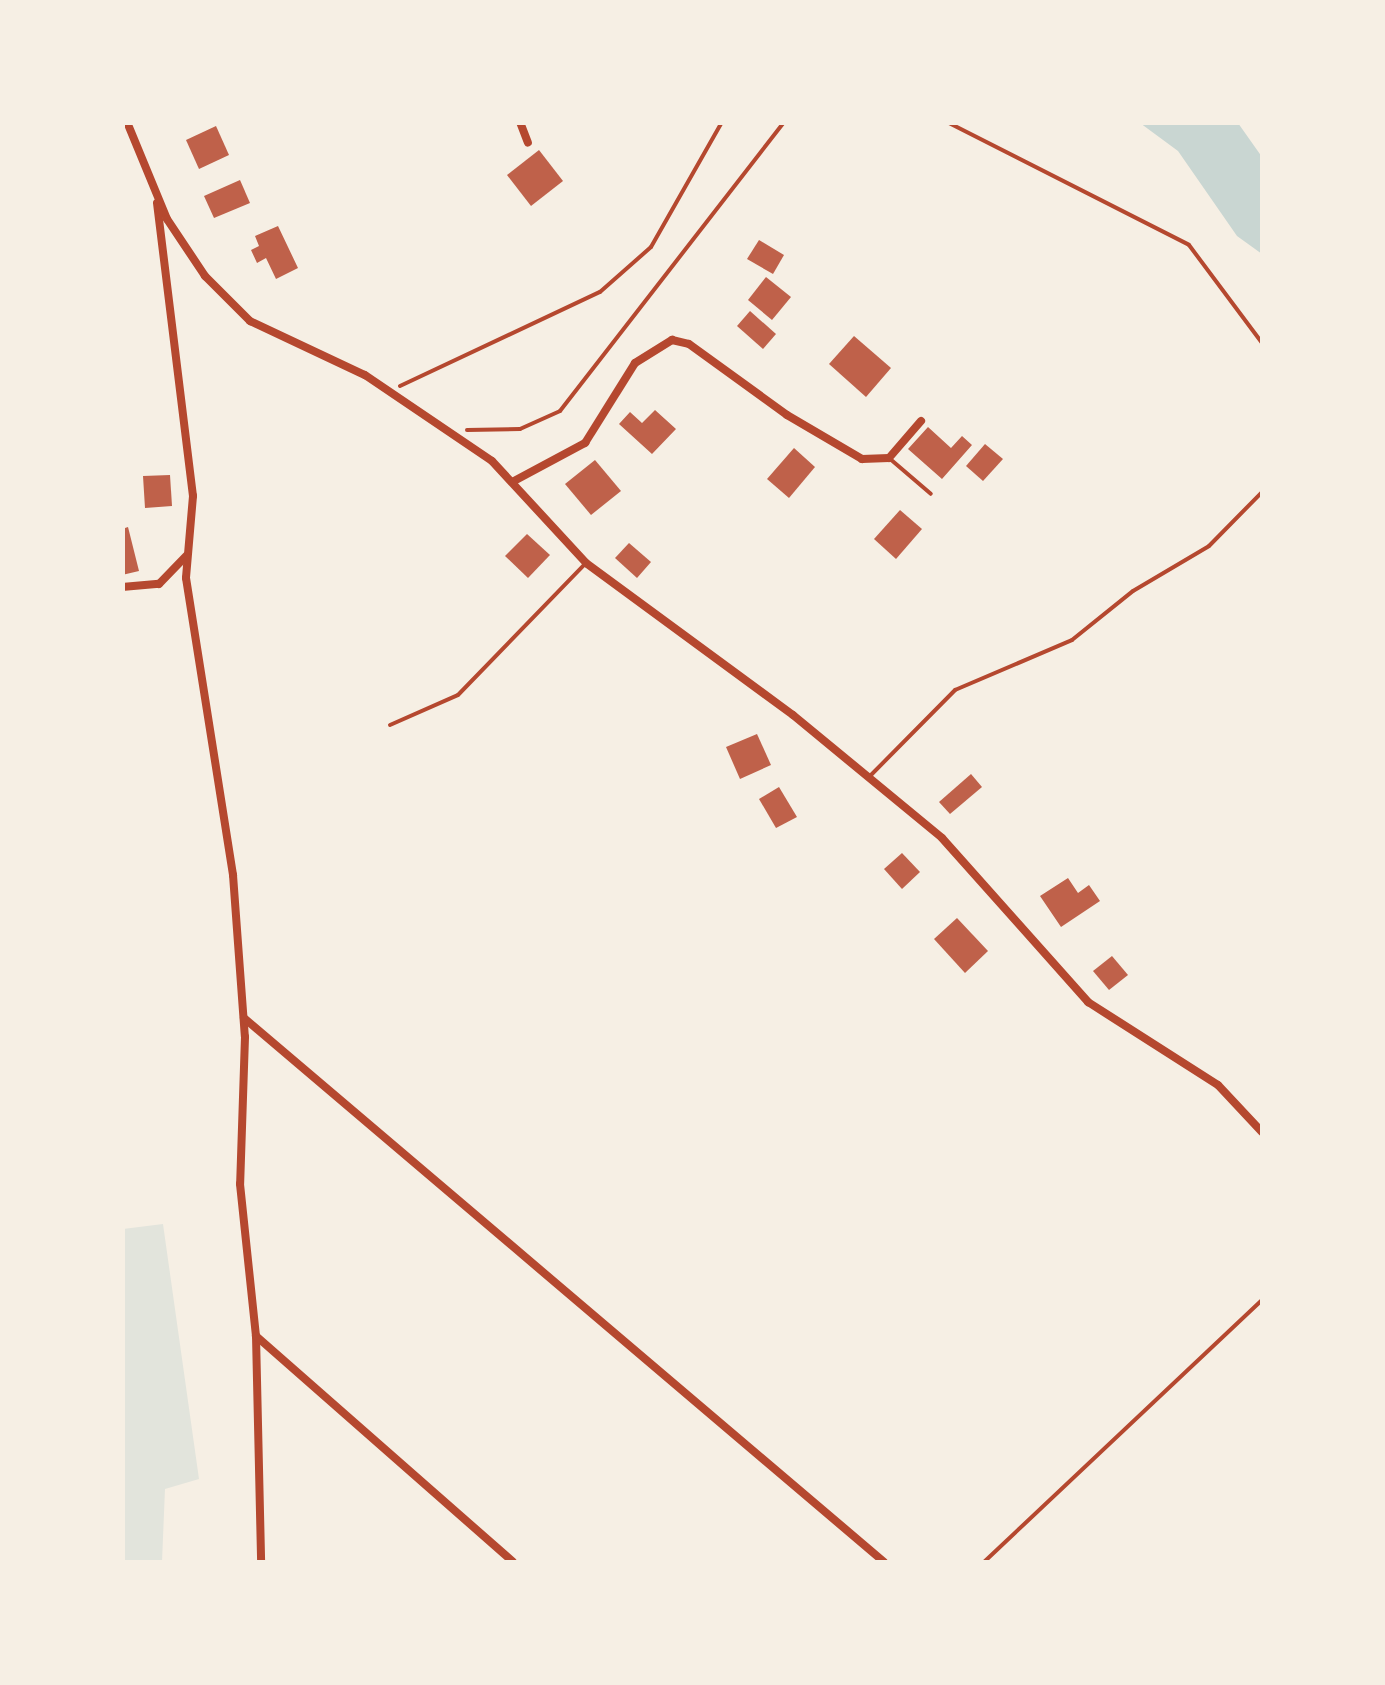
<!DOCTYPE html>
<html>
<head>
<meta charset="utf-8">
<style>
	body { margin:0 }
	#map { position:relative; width:1385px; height:1685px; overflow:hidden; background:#f6efe4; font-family:"Roboto Condensed",sans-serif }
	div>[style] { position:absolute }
	.green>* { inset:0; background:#e2e4dc }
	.water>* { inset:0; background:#c9d6d2 }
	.building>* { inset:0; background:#bf614a }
	.path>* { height:4px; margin:-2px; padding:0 2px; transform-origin:2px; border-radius:2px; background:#b5482f }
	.service>* { height:4px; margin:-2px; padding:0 2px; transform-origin:2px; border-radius:2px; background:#b5482f }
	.minor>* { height:8px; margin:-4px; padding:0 4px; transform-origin:4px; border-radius:4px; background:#b5482f }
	span { translate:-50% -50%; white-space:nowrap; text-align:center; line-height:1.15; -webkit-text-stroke:10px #f6efe4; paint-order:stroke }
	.frame { position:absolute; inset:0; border:125px solid #f6efe4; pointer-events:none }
</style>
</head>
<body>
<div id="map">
	<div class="green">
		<div style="clip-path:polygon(163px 1224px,199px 1479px,165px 1489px,162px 1562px,123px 1562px,123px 1229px)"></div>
	</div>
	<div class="water">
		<div style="clip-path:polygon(1140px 123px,1238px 123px,1262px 157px,1262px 254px,1237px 236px,1178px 151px)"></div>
	</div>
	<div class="building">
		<div style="clip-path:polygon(216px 126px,229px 155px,199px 169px,186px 140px)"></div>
		<div style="clip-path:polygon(539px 150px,563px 181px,531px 206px,507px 175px)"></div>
		<div style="clip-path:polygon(240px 180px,250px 203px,214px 218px,204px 196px)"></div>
		<div style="clip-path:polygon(278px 226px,298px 268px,276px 279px,266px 258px,257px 263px,251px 250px,259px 246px,255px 236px)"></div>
		<div style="clip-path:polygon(759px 240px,784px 255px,773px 274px,747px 259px)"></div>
		<div style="clip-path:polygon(766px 277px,791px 297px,772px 320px,748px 300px)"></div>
		<div style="clip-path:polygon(750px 311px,776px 334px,763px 349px,737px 326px)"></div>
		<div style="clip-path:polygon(854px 336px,891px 368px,866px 397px,829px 364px)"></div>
		<div style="clip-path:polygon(655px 410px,676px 429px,652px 454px,619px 424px,630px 412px,642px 423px)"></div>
		<div style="clip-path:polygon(928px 427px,951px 448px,962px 436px,972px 445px,942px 479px,908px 449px)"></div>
		<div style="clip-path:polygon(985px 444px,1003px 459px,983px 481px,966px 466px)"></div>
		<div style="clip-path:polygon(794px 448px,815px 467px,789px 498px,767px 479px)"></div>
		<div style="clip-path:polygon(595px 460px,621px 491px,591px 515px,565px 484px)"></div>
		<div style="clip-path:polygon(170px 475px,172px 506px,145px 508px,143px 476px)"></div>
		<div style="clip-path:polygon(900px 510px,922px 529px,896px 559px,874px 539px)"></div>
		<div style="clip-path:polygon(128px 527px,139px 571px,122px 575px,122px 529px)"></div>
		<div style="clip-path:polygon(527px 534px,550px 555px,528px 578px,505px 556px)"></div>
		<div style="clip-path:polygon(629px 543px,651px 562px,637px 578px,615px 558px)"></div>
		<div style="clip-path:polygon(757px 734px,771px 765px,740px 779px,726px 747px)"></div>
		<div style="clip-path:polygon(971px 774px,982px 787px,950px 814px,939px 802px)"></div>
		<div style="clip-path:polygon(779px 787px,797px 817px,776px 828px,759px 799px)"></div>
		<div style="clip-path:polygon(902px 853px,920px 872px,902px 889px,884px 869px)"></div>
		<div style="clip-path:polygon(1068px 878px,1078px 893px,1089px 885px,1100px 901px,1061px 927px,1040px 896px)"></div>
		<div style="clip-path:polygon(957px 918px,988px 951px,965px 973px,934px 939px)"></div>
		<div style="clip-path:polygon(1112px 956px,1128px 975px,1109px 990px,1093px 971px)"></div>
	</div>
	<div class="path">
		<div style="left:947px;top:122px;width:271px;rotate:26.9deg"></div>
		<div style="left:1189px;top:245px;width:122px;rotate:53.3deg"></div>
		<div style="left:400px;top:386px;width:221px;rotate:-25.2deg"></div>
		<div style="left:600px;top:292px;width:68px;rotate:-41.4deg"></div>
		<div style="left:651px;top:247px;width:144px;rotate:-60.4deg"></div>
		<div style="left:467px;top:430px;width:53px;rotate:-1.1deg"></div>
		<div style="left:520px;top:429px;width:44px;rotate:-24.2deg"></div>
		<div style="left:560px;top:411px;width:366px;rotate:-52.2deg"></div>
	</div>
	<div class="service">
		<div style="left:889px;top:458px;width:55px;rotate:40.6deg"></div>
		<div style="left:390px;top:725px;width:74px;rotate:-23.8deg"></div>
		<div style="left:458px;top:695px;width:184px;rotate:-45.9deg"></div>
		<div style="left:870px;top:776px;width:121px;rotate:-45.3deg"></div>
		<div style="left:955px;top:690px;width:127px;rotate:-23.1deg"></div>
		<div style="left:1072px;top:640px;width:78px;rotate:-38.8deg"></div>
		<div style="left:1133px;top:591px;width:88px;rotate:-30.6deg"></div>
		<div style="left:1209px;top:546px;width:76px;rotate:-45.5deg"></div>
		<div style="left:984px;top:1562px;width:382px;rotate:-43.3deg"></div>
	</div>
	<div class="minor">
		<div style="left:127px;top:122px;width:105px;rotate:67.6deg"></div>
		<div style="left:167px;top:219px;width:69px;rotate:56.3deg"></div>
		<div style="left:205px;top:276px;width:64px;rotate:45deg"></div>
		<div style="left:250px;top:321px;width:127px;rotate:25.2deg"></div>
		<div style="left:365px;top:375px;width:153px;rotate:34.1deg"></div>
		<div style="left:492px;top:461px;width:139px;rotate:47.3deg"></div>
		<div style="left:586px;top:563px;width:257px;rotate:36.3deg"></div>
		<div style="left:793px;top:715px;width:193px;rotate:39.5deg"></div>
		<div style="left:942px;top:838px;width:220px;rotate:48.3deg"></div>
		<div style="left:1088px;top:1002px;width:154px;rotate:32.6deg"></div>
		<div style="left:1218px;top:1085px;width:64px;rotate:46.9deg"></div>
		<div style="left:520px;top:122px;width:22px;rotate:69deg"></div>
		<div style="left:157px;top:203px;width:295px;rotate:83deg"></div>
		<div style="left:193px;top:496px;width:82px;rotate:94.9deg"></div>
		<div style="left:186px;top:578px;width:301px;rotate:81deg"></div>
		<div style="left:233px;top:875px;width:162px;rotate:85.8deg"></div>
		<div style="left:245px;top:1037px;width:147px;rotate:91.9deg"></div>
		<div style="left:240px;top:1184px;width:153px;rotate:84deg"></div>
		<div style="left:256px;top:1336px;width:226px;rotate:88.7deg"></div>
		<div style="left:514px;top:481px;width:81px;rotate:-28.2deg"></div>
		<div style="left:585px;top:443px;width:94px;rotate:-58deg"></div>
		<div style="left:635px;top:363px;width:44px;rotate:-31.9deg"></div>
		<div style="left:672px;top:340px;width:17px;rotate:13deg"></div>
		<div style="left:689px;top:344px;width:121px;rotate:35.9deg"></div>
		<div style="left:787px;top:415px;width:87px;rotate:30.4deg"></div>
		<div style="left:862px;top:459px;width:27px;rotate:-2deg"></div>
		<div style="left:889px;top:458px;width:49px;rotate:-49.1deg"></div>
		<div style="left:122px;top:587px;width:37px;rotate:-5deg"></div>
		<div style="left:159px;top:584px;width:39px;rotate:-46deg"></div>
		<div style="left:244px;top:1018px;width:840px;rotate:40.36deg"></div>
		<div style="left:256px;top:1336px;width:342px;rotate:41.3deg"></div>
	</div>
	<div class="frame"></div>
</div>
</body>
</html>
